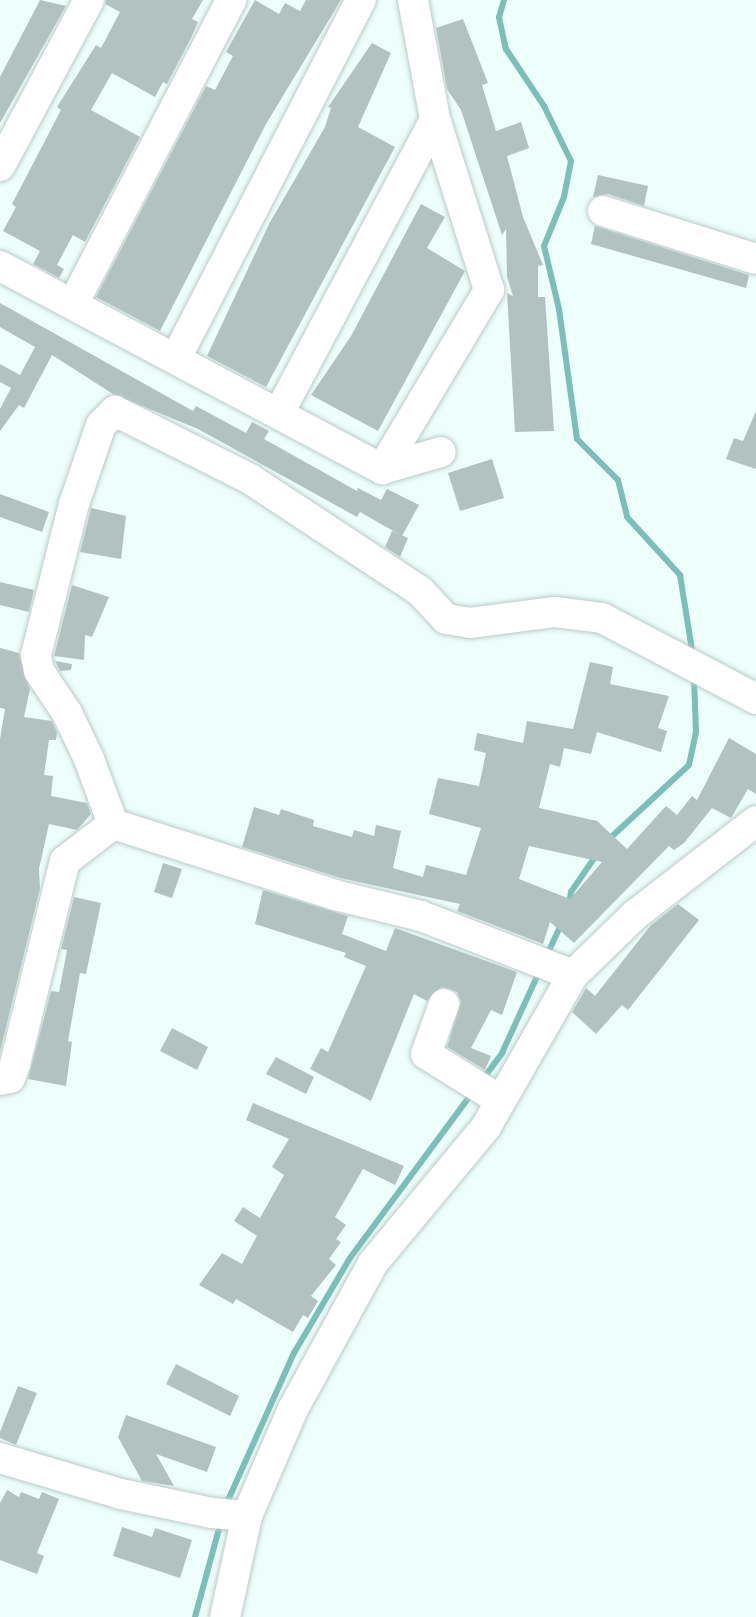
<!DOCTYPE html>
<html>
<head>
<meta charset="utf-8">
<style>
	body { margin:0 }
	#map { position:relative; width:756px; height:1617px; overflow:hidden; background:#edfefb; font-family:Commissioner,sans-serif }
	div>[style] { position:absolute }
	.stream>* { height:6px; margin:-3px; padding:0 3px; transform-origin:3px; border-radius:3px; background:#7bbfb8 }
	.building>* { inset:0; background:#b2c2c0 }
	.roads { filter:drop-shadow(0 0 2px #bacac8) drop-shadow(0 0 2px #bacac8) }
	.minor>* { height:30px; margin:-15px; padding:0 15px; transform-origin:15px; border-radius:15px; background:#fff }
	span { translate:-50% -50%; white-space:nowrap; text-align:center; line-height:1.15; -webkit-text-stroke:5px #fff; paint-order:stroke }
</style>
</head>
<body>
<div id="map">
	<div class="stream">
		<div style="left:504px;top:0;width:18px;rotate:106deg"></div>
		<div style="left:499px;top:17px;width:33px;rotate:78deg"></div>
		<div style="left:506px;top:49px;width:69px;rotate:56.3deg"></div>
		<div style="left:544px;top:106px;width:61px;rotate:63.9deg"></div>
		<div style="left:571px;top:161px;width:37px;rotate:101deg"></div>
		<div style="left:564px;top:197px;width:53px;rotate:112.2deg"></div>
		<div style="left:544px;top:246px;width:65px;rotate:76.6deg"></div>
		<div style="left:559px;top:309px;width:131px;rotate:82.1deg"></div>
		<div style="left:577px;top:439px;width:58px;rotate:45deg"></div>
		<div style="left:618px;top:480px;width:38px;rotate:76deg"></div>
		<div style="left:627px;top:517px;width:79px;rotate:47.6deg"></div>
		<div style="left:680px;top:575px;width:82px;rotate:80.9deg"></div>
		<div style="left:608px;top:840px;width:110px;rotate:-42.8deg"></div>
		<div style="left:689px;top:765px;width:34px;rotate:-78deg"></div>
		<div style="left:696px;top:732px;width:54px;rotate:-92.1deg"></div>
		<div style="left:569px;top:906px;width:14px;rotate:-82deg"></div>
		<div style="left:571px;top:892px;width:46px;rotate:-55.6deg"></div>
		<div style="left:546px;top:957px;width:38px;rotate:-65deg"></div>
		<div style="left:482px;top:1080px;width:34px;rotate:-53deg"></div>
		<div style="left:502px;top:1053px;width:91px;rotate:-65.4deg"></div>
		<div style="left:225px;top:1507px;width:169px;rotate:-65.9deg"></div>
		<div style="left:294px;top:1353px;width:110px;rotate:-59.5deg"></div>
		<div style="left:350px;top:1258px;width:207px;rotate:-53.5deg"></div>
		<div style="left:195px;top:1617px;width:99px;rotate:-74.8deg"></div>
	</div>
	<div class="building">
		<div style="clip-path:polygon(40px 0,66px 6px,0 123px,0 77px)"></div>
		<div style="clip-path:polygon(106px 0,203px 0,192px 19px,198px 22px,191px 38px,167px 84px,163px 82px,155px 97px,112px 73px,91px 110px,140px 137px,85px 242px,73px 235px,57px 265px,64px 269px,59px 278px,33px 264px,40px 251px,3px 231px,16px 207px,12px 204px,61px 110px,57px 107px,96px 45px,101px 48px,120px 12px,105px 4px)"></div>
		<div style="clip-path:polygon(255px 0,279px 14px,285px 3px,300px 11px,306px 0,341px 0,266px 124px,160px 331px,96px 297px,206px 86px,215px 90px,233px 56px,226px 52px)"></div>
		<div style="clip-path:polygon(463px 19px,488px 83px,482px 85px,496px 131px,521px 122px,529px 148px,507px 156px,523px 217px,543px 265px,538px 266px,538px 297px,545px 297px,554px 431px,515px 432px,507px 293px,513px 296px,507px 277px,506px 229px,502px 235px,461px 110px,447px 89px,436px 28px)"></div>
		<div style="clip-path:polygon(372px 43px,391px 53px,358px 127px,395px 147px,266px 387px,207px 356px,269px 224px,325px 127px,331px 108px,328px 107px)"></div>
		<div style="clip-path:polygon(598px 175px,648px 186px,644px 206px,608px 194px,593px 197px)"></div>
		<div style="clip-path:polygon(421px 204px,445px 217px,427px 248px,465px 271px,378px 431px,311px 395px,351px 336px)"></div>
		<div style="clip-path:polygon(595px 226px,749px 275px,746px 288px,591px 244px)"></div>
		<div style="clip-path:polygon(0 303px,193px 411px,196px 406px,246px 433px,252px 422px,269px 431px,264px 439px,357px 491px,358px 488px,381px 500px,387px 489px,419px 505px,402px 536px,360px 512px,357px 517px,198px 429px,113px 394px,52px 355px,24px 408px,19px 405px,0 431px,0 409px,11px 388px,0 382px,0 364px,20px 375px,35px 347px,0 327px)"></div>
		<div style="clip-path:polygon(756px 411px,756px 469px,726px 459px,734px 438px,743px 441px)"></div>
		<div style="clip-path:polygon(492px 459px,504px 498px,460px 511px,448px 473px)"></div>
		<div style="clip-path:polygon(0 494px,49px 512px,42px 532px,0 517px)"></div>
		<div style="clip-path:polygon(91px 508px,126px 516px,121px 559px,80px 552px)"></div>
		<div style="clip-path:polygon(392px 531px,408px 538px,400px 557px,385px 547px)"></div>
		<div style="clip-path:polygon(0 582px,34px 590px,29px 612px,0 605px)"></div>
		<div style="clip-path:polygon(72px 585px,109px 597px,92px 637px,85px 635px,84px 660px,54px 656px)"></div>
		<div style="clip-path:polygon(0 648px,19px 653px,30px 689px,24px 717px,52px 721px,57px 732px,56px 740px,49px 740px,44px 775px,53px 776px,51px 796px,87px 803px,91px 814px,77px 830px,49px 824px,39px 869px,40px 889px,0 1052px,0 739px,5px 709px,0 708px)"></div>
		<div style="clip-path:polygon(55px 661px,72px 664px,71px 670px,60px 671px)"></div>
		<div style="clip-path:polygon(evenodd,590px 662px,613px 667px,610px 684px,669px 696px,658px 728px,667px 731px,661px 752px,597px 732px,591px 754px,564px 748px,560px 767px,550px 764px,539px 808px,597px 821px,627px 849px,666px 806px,677px 815px,692px 796px,697px 800px,729px 738px,756px 754px,756px 794px,748px 789px,731px 818px,712px 808px,684px 843px,674px 850px,669px 846px,574px 943px,550px 922px,543px 944px,457px 911px,460px 904px,340px 878px,242px 847px,254px 807px,279px 815px,281px 809px,314px 820px,313px 826px,352px 837px,354px 830px,374px 836px,376px 825px,401px 831px,393px 868px,423px 877px,426px 865px,466px 875px,481px 828px,429px 814px,438px 778px,479px 786px,486px 753px,474px 750px,477px 733px,523px 743px,527px 721px,573px 729px,590px 662px,529px 846px,602px 862px,570px 899px,519px 879px,529px 846px)"></div>
		<div style="clip-path:polygon(163px 863px,182px 869px,172px 898px,154px 892px)"></div>
		<div style="clip-path:polygon(263px 890px,348px 916px,342px 934px,386px 951px,395px 928px,517px 972px,502px 1015px,491px 1010px,471px 1048px,491px 1056px,485px 1070px,447px 1047px,461px 1002px,457px 992px,442px 987px,427px 1001px,414px 994px,371px 1101px,310px 1069px,321px 1048px,328px 1052px,366px 966px,344px 957px,346px 953px,255px 924px)"></div>
		<div style="clip-path:polygon(74px 897px,101px 903px,86px 974px,80px 973px,68px 1041px,72px 1042px,66px 1086px,28px 1079px,51px 991px,59px 992px,67px 950px,61px 949px)"></div>
		<div style="clip-path:polygon(678px 904px,699px 920px,628px 1010px,622px 1005px,596px 1034px,572px 1012px,586px 988px,595px 996px,651px 925px)"></div>
		<div style="clip-path:polygon(172px 1028px,208px 1047px,197px 1070px,160px 1051px)"></div>
		<div style="clip-path:polygon(276px 1057px,314px 1077px,306px 1094px,266px 1074px)"></div>
		<div style="clip-path:polygon(253px 1103px,404px 1166px,395px 1185px,363px 1169px,335px 1217px,346px 1225px,336px 1239px,341px 1242px,329px 1259px,336px 1265px,311px 1296px,318px 1301px,308px 1318px,303px 1315px,293px 1332px,236px 1299px,233px 1304px,199px 1285px,222px 1253px,242px 1264px,257px 1236px,234px 1221px,243px 1207px,260px 1218px,284px 1175px,272px 1167px,289px 1139px,246px 1120px)"></div>
		<div style="clip-path:polygon(176px 1364px,239px 1396px,230px 1416px,166px 1384px)"></div>
		<div style="clip-path:polygon(18px 1386px,37px 1393px,16px 1445px,0 1438px,0 1432px)"></div>
		<div style="clip-path:polygon(126px 1415px,216px 1447px,207px 1472px,156px 1454px,174px 1486px,142px 1481px,118px 1437px)"></div>
		<div style="clip-path:polygon(7px 1490px,19px 1497px,21px 1492px,39px 1499px,42px 1492px,59px 1499px,37px 1553px,44px 1556px,37px 1574px,0 1560px,0 1503px)"></div>
		<div style="clip-path:polygon(122px 1527px,152px 1537px,155px 1528px,192px 1540px,180px 1578px,113px 1556px)"></div>
	</div>
	<div class="roads">
		<div class="minor">
			<div style="left:0;top:166px;width:188px;rotate:-61.8deg"></div>
			<div style="left:603px;top:211px;width:160px;rotate:17.4deg"></div>
			<div style="left:0;top:266px;width:433px;rotate:28deg"></div>
			<div style="left:382px;top:469px;width:61px;rotate:-16.1deg"></div>
			<div style="left:73px;top:304px;width:343px;rotate:-62.5deg"></div>
			<div style="left:176px;top:358px;width:403px;rotate:-62.7deg"></div>
			<div style="left:279px;top:413px;width:333px;rotate:-62deg"></div>
			<div style="left:382px;top:469px;width:209px;rotate:-59.1deg"></div>
			<div style="left:489px;top:290px;width:179px;rotate:-107.5deg"></div>
			<div style="left:435px;top:119px;width:121px;rotate:-100.5deg"></div>
			<div style="left:113px;top:824px;width:69px;rotate:-110.3deg"></div>
			<div style="left:89px;top:759px;width:51px;rotate:-115.6deg"></div>
			<div style="left:67px;top:713px;width:50px;rotate:-123.7deg"></div>
			<div style="left:39px;top:671px;width:16px;rotate:-101deg"></div>
			<div style="left:36px;top:655px;width:156px;rotate:-75.9deg"></div>
			<div style="left:74px;top:504px;width:83px;rotate:-71.1deg"></div>
			<div style="left:101px;top:425px;width:20px;rotate:-45deg"></div>
			<div style="left:115px;top:411px;width:151px;rotate:26.7deg"></div>
			<div style="left:250px;top:479px;width:204px;rotate:33.4deg"></div>
			<div style="left:420px;top:591px;width:38px;rotate:47deg"></div>
			<div style="left:446px;top:619px;width:24px;rotate:9deg"></div>
			<div style="left:470px;top:623px;width:86px;rotate:-7.4deg"></div>
			<div style="left:555px;top:612px;width:47px;rotate:7.3deg"></div>
			<div style="left:602px;top:618px;width:174px;rotate:27.7deg"></div>
			<div style="left:573px;top:975px;width:86px;rotate:-44.1deg"></div>
			<div style="left:635px;top:915px;width:153px;rotate:-37.8deg"></div>
			<div style="left:444px;top:1004px;width:53px;rotate:109.8deg"></div>
			<div style="left:426px;top:1054px;width:87px;rotate:31.9deg"></div>
			<div style="left:0;top:1080px;width:10px;rotate:-11deg"></div>
			<div style="left:10px;top:1078px;width:15px;rotate:-70deg"></div>
			<div style="left:15px;top:1064px;width:209px;rotate:-76.2deg"></div>
			<div style="left:65px;top:861px;width:61px;rotate:-37.6deg"></div>
			<div style="left:113px;top:824px;width:233px;rotate:17.7deg"></div>
			<div style="left:335px;top:895px;width:89px;rotate:13.7deg"></div>
			<div style="left:421px;top:916px;width:163px;rotate:21.2deg"></div>
			<div style="left:573px;top:975px;width:175px;rotate:119.8deg"></div>
			<div style="left:486px;top:1127px;width:177px;rotate:129.7deg"></div>
			<div style="left:373px;top:1263px;width:166px;rotate:118.7deg"></div>
			<div style="left:293px;top:1409px;width:116px;rotate:113.3deg"></div>
			<div style="left:247px;top:1516px;width:35px;rotate:-175deg"></div>
			<div style="left:212px;top:1513px;width:93px;rotate:-168.2deg"></div>
			<div style="left:121px;top:1494px;width:126px;rotate:-163.4deg"></div>
			<div style="left:225px;top:1617px;width:103px;rotate:-77.7deg"></div>
		</div>
	</div>
</div>
</body>
</html>
